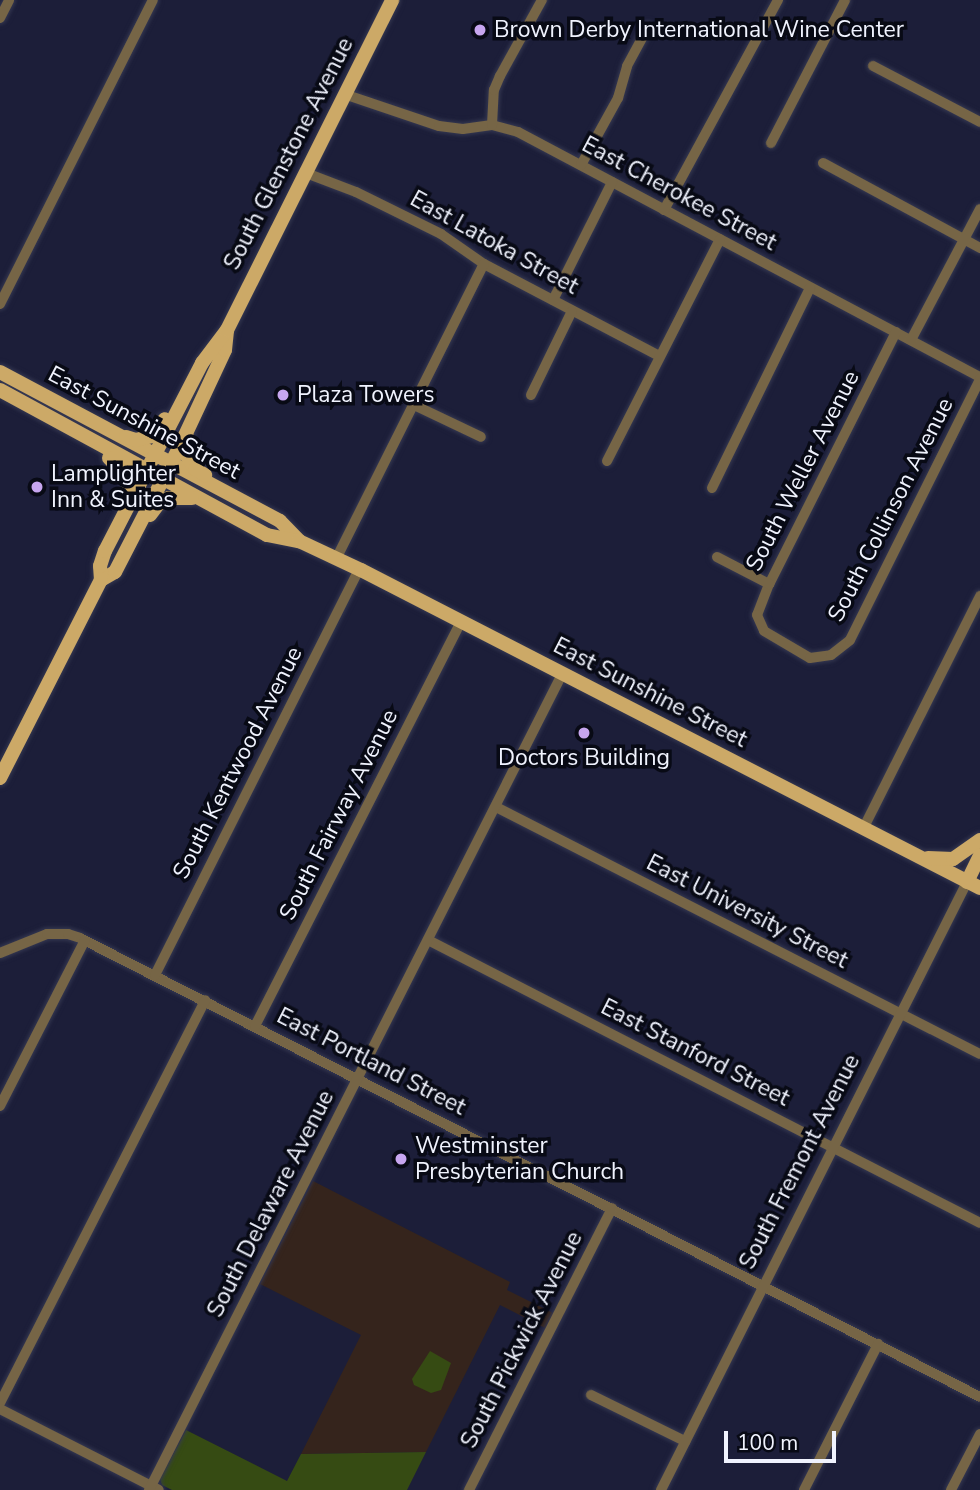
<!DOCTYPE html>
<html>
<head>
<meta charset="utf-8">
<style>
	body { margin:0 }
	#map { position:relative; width:980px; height:1490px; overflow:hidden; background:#1c1e39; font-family:"Nunito Sans",sans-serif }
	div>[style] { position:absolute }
	.education>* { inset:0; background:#35241c }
	.green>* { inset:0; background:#364b13 }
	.roads { filter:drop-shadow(0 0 2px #353851) drop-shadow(0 0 2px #353851) }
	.minor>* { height:10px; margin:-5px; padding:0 5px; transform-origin:5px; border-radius:5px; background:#766546 }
	.major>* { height:14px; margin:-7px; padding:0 7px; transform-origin:7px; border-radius:7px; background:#cca967 }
	.dots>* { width:19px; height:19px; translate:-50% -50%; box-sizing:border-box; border:4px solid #080a15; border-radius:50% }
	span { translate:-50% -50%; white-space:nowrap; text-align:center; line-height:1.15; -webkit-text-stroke:7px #080a15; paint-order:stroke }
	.poi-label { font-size:23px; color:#f0f3fe }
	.left { translate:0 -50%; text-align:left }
	.street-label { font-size:23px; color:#f0f3fe }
	.scale { position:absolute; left:724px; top:1431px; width:112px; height:32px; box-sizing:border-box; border:4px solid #f0f3fe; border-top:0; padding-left:9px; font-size:21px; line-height:24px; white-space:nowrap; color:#f0f3fe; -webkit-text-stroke:5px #080a15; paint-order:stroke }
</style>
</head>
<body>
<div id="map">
	<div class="education">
		<div style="clip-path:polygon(313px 1181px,510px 1282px,507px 1290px,553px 1313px,545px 1328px,500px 1305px,426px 1452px,301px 1454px,361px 1335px,260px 1284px)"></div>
	</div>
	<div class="green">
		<div style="clip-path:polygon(430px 1351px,451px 1363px,441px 1390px,431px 1393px,414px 1385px,412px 1379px)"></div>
		<div style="clip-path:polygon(186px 1430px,287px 1481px,301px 1454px,426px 1452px,407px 1490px,172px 1490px,162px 1485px,160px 1479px)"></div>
	</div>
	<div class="roads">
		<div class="minor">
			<div style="left:0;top:18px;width:20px;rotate:-63deg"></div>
			<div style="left:873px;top:66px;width:121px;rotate:27.6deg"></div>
			<div style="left:344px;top:94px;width:100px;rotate:18.6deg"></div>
			<div style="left:439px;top:126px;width:24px;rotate:7deg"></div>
			<div style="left:463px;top:129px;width:29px;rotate:-8deg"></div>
			<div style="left:492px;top:125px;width:27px;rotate:15deg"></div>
			<div style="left:518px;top:132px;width:523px;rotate:27.94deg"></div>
			<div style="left:492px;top:125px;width:35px;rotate:-87deg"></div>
			<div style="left:494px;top:90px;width:15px;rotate:-67deg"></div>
			<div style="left:500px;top:76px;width:87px;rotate:-61.1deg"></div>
			<div style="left:771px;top:143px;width:161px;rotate:-62.6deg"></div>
			<div style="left:823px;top:163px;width:179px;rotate:28.4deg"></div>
			<div style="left:581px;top:165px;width:77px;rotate:-61.1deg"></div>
			<div style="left:618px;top:98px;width:33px;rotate:-74deg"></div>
			<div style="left:627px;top:66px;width:44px;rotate:-61.7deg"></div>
			<div style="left:306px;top:173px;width:53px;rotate:20.8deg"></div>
			<div style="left:356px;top:192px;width:95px;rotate:26.3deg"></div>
			<div style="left:441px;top:234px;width:52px;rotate:34.9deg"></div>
			<div style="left:484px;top:264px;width:198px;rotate:27.7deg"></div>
			<div style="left:664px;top:210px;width:239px;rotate:-61.5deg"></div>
			<div style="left:553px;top:300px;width:132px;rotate:-63.4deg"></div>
			<div style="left:0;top:304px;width:340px;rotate:-63.3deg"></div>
			<div style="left:896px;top:332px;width:282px;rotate:116.7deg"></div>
			<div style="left:769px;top:584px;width:33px;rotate:111deg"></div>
			<div style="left:757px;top:615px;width:17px;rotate:66deg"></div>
			<div style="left:764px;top:631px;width:53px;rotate:30.4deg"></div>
			<div style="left:810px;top:658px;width:21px;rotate:-8deg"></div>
			<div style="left:831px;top:655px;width:24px;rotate:-38deg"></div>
			<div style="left:850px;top:640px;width:292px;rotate:-63.5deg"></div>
			<div style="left:911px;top:340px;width:148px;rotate:-62.2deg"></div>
			<div style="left:531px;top:395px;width:93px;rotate:-64deg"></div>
			<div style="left:414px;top:405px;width:74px;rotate:25.5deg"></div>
			<div style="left:607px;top:461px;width:249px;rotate:-63deg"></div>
			<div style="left:712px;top:488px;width:223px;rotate:-63.9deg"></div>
			<div style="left:717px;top:557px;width:59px;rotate:27.4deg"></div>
			<div style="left:336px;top:559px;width:330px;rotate:-63.4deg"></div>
			<div style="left:496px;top:807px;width:543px;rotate:27.04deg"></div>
			<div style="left:863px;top:829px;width:261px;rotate:-63.3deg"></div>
			<div style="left:428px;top:940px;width:620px;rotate:27.14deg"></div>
			<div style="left:0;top:953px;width:51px;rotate:-22deg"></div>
			<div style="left:47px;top:934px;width:21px"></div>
			<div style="left:68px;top:934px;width:13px;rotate:18deg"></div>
			<div style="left:80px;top:938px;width:1010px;rotate:27.02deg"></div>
			<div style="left:155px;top:975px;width:453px;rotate:-63.3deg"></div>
			<div style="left:255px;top:1026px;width:453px;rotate:-63deg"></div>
			<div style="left:0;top:1106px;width:186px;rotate:-62.9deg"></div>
			<div style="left:591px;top:1395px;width:105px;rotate:26.1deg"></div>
			<div style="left:0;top:1403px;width:452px;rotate:-63deg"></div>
			<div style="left:0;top:1409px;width:178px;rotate:27deg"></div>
			<div style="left:149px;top:1490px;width:915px;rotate:-63.15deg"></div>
			<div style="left:469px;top:1490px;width:316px;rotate:-63.1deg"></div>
			<div style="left:661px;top:1490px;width:681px;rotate:-63.28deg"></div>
			<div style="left:804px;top:1490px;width:164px;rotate:-63.1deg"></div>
			<div style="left:951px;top:1490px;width:63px;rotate:-62.6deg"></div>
		</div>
		<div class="major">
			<div style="left:0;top:372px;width:317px;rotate:28deg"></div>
			<div style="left:280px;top:521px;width:28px;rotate:46deg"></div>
			<div style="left:0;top:390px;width:304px;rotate:28.5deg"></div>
			<div style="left:267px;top:535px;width:33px;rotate:11deg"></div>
			<div style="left:299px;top:541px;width:68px;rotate:25.1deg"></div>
			<div style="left:361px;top:570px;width:696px;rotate:27.19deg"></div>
			<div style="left:126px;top:437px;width:10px;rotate:17deg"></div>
			<div style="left:136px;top:440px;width:16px;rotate:-14deg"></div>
			<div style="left:152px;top:436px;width:21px;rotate:-53deg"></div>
			<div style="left:187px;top:437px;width:19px;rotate:90deg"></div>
			<div style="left:187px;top:456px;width:15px;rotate:58deg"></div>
			<div style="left:195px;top:469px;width:12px;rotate:31deg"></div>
			<div style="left:109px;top:458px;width:27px;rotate:45deg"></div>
			<div style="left:128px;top:477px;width:25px;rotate:90deg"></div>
			<div style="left:150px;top:515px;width:15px;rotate:-53deg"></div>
			<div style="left:159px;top:503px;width:11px;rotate:-27deg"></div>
			<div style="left:169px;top:498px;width:23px"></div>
			<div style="left:101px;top:580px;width:16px;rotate:-30deg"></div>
			<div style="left:115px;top:572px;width:144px;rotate:-62.7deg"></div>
			<div style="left:181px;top:444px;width:104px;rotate:-64.9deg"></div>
			<div style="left:225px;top:350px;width:20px;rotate:-84deg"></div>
			<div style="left:0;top:778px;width:222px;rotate:-63deg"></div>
			<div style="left:101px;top:580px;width:14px;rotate:-94deg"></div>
			<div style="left:100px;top:566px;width:16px;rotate:-72deg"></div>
			<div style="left:105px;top:551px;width:212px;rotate:-62.7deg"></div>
			<div style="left:202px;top:363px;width:41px;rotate:-52.9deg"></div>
			<div style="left:227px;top:330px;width:369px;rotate:-63.4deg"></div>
			<div style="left:928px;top:858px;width:25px;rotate:2deg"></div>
			<div style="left:953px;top:859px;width:33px;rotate:-35deg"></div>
			<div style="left:967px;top:882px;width:30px;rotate:-64deg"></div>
		</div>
	</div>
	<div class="dots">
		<div style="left:480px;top:30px;background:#c7a6ef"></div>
		<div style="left:283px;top:395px;background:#c7a6ef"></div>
		<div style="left:37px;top:487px;background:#c7a6ef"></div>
		<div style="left:584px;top:733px;background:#c7a6ef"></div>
		<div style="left:401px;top:1159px;background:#c7a6ef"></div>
	</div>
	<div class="poi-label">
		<span class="left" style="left:494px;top:30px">Brown Derby International Wine Center</span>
		<span class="left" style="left:297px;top:395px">Plaza Towers</span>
		<span class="left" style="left:51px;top:487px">Lamplighter<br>Inn &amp; Suites</span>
		<span style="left:584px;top:758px">Doctors Building</span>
		<span class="left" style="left:415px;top:1159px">Westminster<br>Presbyterian Church</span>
	</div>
	<div class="street-label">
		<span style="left:289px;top:154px;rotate:-63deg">South Glenstone Avenue</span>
		<span style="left:679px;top:194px;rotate:28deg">East Cherokee Street</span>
		<span style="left:494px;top:243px;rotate:29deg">East Latoka Street</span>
		<span style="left:144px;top:423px;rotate:28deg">East Sunshine Street</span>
		<span style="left:803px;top:471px;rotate:-63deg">South Weller Avenue</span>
		<span style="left:891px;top:510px;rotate:-63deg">South Collinson Avenue</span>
		<span style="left:650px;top:693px;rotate:27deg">East Sunshine Street</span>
		<span style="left:238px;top:763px;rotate:-63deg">South Kentwood Avenue</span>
		<span style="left:339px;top:815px;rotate:-63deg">South Fairway Avenue</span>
		<span style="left:747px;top:912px;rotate:27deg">East University Street</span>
		<span style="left:695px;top:1053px;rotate:27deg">East Stanford Street</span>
		<span style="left:371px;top:1062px;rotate:27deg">East Portland Street</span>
		<span style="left:800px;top:1162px;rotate:-63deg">South Fremont Avenue</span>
		<span style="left:271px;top:1204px;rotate:-63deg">South Delaware Avenue</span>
		<span style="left:522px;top:1340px;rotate:-63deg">South Pickwick Avenue</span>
	</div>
	<div class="scale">100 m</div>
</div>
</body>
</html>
